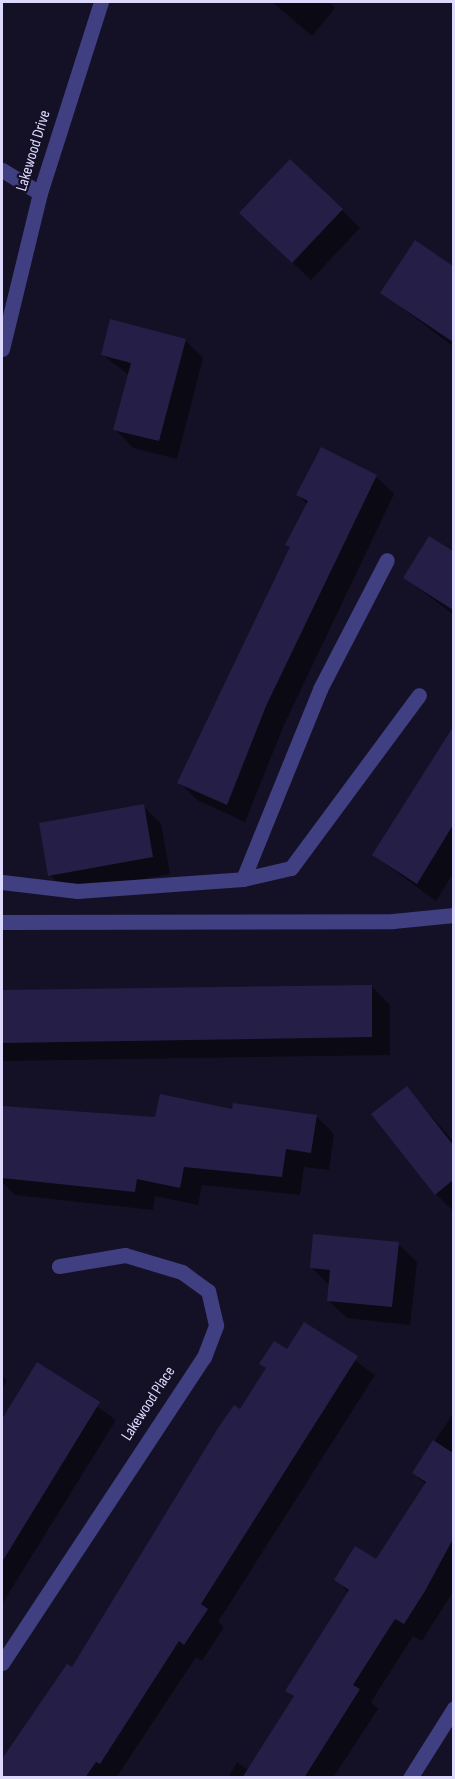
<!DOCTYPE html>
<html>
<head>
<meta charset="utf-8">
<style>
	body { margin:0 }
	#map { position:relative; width:455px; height:1779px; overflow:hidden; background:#141126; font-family:"Sofia Sans Condensed",sans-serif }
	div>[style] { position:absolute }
	.shadow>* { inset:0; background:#0007 }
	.building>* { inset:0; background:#251e46 }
	.minor>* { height:15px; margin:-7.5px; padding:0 7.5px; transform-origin:7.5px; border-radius:7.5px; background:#403f82 }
	.tertiary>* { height:15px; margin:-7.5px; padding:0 7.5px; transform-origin:7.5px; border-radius:7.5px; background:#403f82 }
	span { translate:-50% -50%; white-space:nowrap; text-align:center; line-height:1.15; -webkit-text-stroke:4.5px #141126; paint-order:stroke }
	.street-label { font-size:16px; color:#dcd9fd }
	.frame { position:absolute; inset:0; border:3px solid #dcd9fd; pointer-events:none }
</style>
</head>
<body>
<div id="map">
	<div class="shadow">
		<div style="clip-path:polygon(272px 2px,329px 2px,335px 8px,312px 36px)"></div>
		<div style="clip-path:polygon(342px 210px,360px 228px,311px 280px,259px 231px)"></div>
		<div style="clip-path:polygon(416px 242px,454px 267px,454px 347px,382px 293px)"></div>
		<div style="clip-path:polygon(185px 340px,203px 358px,177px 459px,133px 448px,115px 429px,129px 375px,103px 355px)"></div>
		<div style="clip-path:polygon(376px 476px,394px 494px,284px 725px,245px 822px,197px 800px,179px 782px,291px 548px,287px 544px,308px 505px,298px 495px)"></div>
		<div style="clip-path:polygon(429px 538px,454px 553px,454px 615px,405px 578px)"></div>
		<div style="clip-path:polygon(454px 729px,454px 872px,436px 901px,373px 855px)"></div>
		<div style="clip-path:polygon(143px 806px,161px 824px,170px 874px,68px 893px,50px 875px)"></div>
		<div style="clip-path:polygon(372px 987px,390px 1005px,390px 1055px,2px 1061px,2px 991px)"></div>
		<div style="clip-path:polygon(407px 1088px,454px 1142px,454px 1212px,436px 1194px)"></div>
		<div style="clip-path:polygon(3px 1107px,156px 1119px,316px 1116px,334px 1134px,329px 1170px,304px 1167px,300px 1195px,202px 1185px,198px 1205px,155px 1196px,153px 1210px,15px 1195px,2px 1182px)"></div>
		<div style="clip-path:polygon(398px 1244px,417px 1262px,410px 1325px,347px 1318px,328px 1300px,330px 1286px,311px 1267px)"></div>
		<div style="clip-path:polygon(305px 1324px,375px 1375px,218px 1622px,224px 1627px,202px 1661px,196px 1657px,116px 1778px,2px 1778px,267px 1370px,261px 1364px,288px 1352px)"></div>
		<div style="clip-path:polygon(37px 1365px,116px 1420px,2px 1604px,2px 1420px)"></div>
		<div style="clip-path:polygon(2px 1375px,7px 1381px,2px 1388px)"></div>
		<div style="clip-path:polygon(454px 1412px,454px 1590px,422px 1641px,413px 1636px,371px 1702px,378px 1709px,333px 1778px,228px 1778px,237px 1762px,248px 1770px,294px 1697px,287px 1690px,349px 1593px,336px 1580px,376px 1562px,426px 1485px,414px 1473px)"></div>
	</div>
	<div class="building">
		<div style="clip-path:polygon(290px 159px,343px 209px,292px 263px,239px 213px)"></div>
		<div style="clip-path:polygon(415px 240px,453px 266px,453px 342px,380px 293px)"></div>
		<div style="clip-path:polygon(110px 319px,186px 339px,159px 441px,113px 430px,131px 363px,101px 355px)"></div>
		<div style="clip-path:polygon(321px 447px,377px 475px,266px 706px,227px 805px,177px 783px,290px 547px,285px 545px,308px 501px,296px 495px)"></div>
		<div style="clip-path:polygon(429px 536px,453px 551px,453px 610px,403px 578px)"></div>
		<div style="clip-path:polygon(453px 727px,453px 825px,417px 884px,372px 855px)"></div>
		<div style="clip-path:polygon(144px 804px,153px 857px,48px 876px,39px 823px)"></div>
		<div style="clip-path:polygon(372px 985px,372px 1037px,2px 1043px,2px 990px)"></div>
		<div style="clip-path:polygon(407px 1086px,453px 1145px,453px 1180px,435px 1195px,371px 1114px)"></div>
		<div style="clip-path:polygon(160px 1094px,232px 1109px,233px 1103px,317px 1115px,311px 1153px,286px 1149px,282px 1177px,184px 1167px,180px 1188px,137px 1179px,135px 1192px,2px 1178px,2px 1106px,155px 1117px)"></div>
		<div style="clip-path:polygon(313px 1234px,399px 1242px,392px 1307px,327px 1301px,330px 1270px,310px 1268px)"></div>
		<div style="clip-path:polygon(304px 1322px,358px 1356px,201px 1604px,208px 1609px,184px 1645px,179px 1641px,100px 1764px,96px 1762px,85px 1778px,2px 1778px,2px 1759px,67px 1664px,72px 1667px,218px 1428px,234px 1405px,240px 1409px,266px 1368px,259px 1364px,274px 1341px,287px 1349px)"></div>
		<div style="clip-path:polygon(37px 1362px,100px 1402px,2px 1562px,2px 1419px)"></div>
		<div style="clip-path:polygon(433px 1440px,453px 1453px,453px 1539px,425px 1591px,404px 1624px,395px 1619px,353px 1685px,360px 1689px,304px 1778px,242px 1778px,294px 1696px,285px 1691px,349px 1590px,334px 1580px,355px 1546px,376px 1559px,426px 1482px,412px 1473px)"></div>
	</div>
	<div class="minor">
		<div style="left:2px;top:170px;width:44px;rotate:31.2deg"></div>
		<div style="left:243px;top:879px;width:205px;rotate:-67.9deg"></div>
		<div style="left:320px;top:689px;width:145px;rotate:-62.6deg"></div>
		<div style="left:2px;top:882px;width:76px;rotate:6.8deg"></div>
		<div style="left:77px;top:891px;width:166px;rotate:-4.1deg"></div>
		<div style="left:243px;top:879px;width:49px;rotate:-12.9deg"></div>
		<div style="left:291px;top:868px;width:215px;rotate:-53.5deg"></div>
		<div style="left:2px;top:922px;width:391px;rotate:-0.1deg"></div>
		<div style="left:393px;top:921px;width:61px;rotate:-5.6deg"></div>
		<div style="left:2px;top:1663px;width:367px;rotate:-56.6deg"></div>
		<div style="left:204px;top:1357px;width:34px;rotate:-69deg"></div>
		<div style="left:216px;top:1325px;width:35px;rotate:-103deg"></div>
		<div style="left:208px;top:1291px;width:32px;rotate:-144deg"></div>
		<div style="left:182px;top:1272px;width:59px;rotate:-163.4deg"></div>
		<div style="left:125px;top:1255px;width:67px;rotate:170.5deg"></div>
		<div style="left:410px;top:1778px;width:83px;rotate:-57.8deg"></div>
	</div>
	<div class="tertiary">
		<div style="left:2px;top:349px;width:161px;rotate:-76.3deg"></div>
		<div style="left:40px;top:193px;width:201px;rotate:-72.3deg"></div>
	</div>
	<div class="street-label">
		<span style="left:34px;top:151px;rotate:-73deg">Lakewood Drive</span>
		<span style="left:149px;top:1404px;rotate:-57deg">Lakewood Place</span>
	</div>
	<div class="frame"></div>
</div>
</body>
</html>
